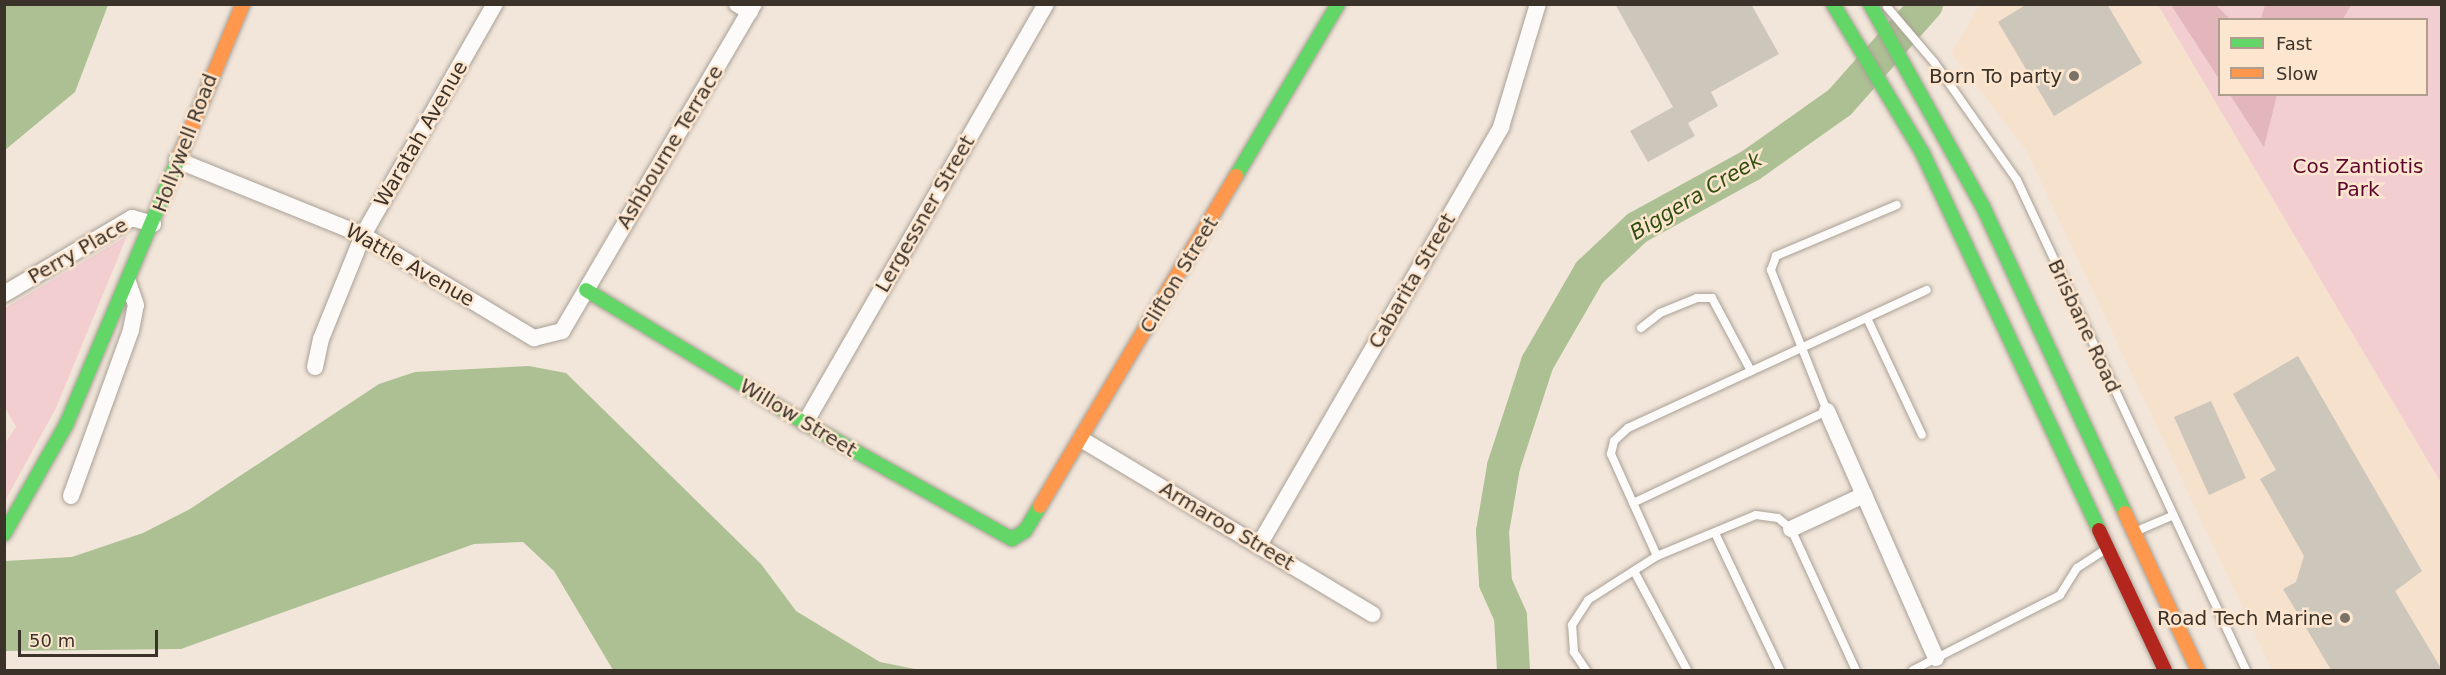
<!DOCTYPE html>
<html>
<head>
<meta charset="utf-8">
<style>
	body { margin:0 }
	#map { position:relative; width:2446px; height:675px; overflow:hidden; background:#f2e6da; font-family:"DejaVu Sans",sans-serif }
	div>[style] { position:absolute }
	.built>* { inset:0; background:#f6e1cc }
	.green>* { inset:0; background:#f3ced1 }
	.forest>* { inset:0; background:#e3b6bb }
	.water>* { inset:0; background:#adc093 }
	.river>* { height:33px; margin:-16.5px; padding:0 16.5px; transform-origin:16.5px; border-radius:16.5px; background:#adc093 }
	.building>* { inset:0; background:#ccc6bb }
	.roads { filter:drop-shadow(0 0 2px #a9a096) drop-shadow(0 0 2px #a9a096) }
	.lane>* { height:8px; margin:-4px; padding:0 4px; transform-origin:4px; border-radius:4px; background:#fdfbf9 }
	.street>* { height:16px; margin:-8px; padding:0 8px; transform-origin:8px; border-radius:8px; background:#fdfbf9 }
	.fast>* { height:14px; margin:-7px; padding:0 7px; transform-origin:7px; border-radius:7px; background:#63d668 }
	.slow>* { height:14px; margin:-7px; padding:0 7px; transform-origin:7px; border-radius:7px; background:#ff974d }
	.jam>* { height:14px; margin:-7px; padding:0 7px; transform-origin:7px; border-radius:7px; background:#b3261e }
	.dots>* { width:16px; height:16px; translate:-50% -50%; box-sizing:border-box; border:3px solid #fde6cf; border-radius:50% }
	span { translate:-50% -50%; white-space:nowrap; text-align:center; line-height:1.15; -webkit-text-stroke:5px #fde6cf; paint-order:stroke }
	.poi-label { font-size:20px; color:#3b3229 }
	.right { translate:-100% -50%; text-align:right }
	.street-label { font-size:20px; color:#3b3229 }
	.park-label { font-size:20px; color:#5d062d }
	.water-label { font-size:21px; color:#324f0f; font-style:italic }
	.frame { position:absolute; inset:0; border:6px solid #3b3229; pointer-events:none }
	.legend { position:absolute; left:2218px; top:18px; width:210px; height:78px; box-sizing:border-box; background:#fde6cf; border:2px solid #af9e8d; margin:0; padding:8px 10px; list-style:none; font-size:18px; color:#3b3229 }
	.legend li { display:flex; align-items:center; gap:12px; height:30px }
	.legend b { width:30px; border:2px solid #af9e8d }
	.scale { position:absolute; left:18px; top:630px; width:140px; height:27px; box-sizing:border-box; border:3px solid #3b3229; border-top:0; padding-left:8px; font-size:18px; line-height:21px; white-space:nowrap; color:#3b3229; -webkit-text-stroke:4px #fde6cf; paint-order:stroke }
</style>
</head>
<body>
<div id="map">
	<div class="built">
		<div style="clip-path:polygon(1980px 5px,2158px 5px,2441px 483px,2441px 670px,2272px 670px,2026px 150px,1951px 53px)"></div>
	</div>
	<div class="green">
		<div style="clip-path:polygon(evenodd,2158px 5px,2441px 5px,2441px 483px,2158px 5px,2220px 20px,2426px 20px,2426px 94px,2220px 94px,2220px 20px)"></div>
		<div style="clip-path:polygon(127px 236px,56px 408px,5px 501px,5px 443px,16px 427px,5px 408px,5px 308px)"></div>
	</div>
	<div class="forest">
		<div style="clip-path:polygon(2171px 5px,2216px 5px,2230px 19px,2220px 20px,2219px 79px)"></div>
		<div style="clip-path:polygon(2265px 5px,2265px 4px,2351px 5px,2343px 19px,2261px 19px)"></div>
		<div style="clip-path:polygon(2230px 95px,2277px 95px,2264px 147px)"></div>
	</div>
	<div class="water">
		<div style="clip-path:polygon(5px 4px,108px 5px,75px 92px,5px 150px)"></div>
		<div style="clip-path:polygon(529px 366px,566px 373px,761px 564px,796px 611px,880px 662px,920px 670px,613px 670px,554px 571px,523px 542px,474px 544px,181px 649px,5px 651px,5px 561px,72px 557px,143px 533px,190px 509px,379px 384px,415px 372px)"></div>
	</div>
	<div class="river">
		<div style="left:1513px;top:670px;width:54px;rotate:-93.2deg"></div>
		<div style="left:1510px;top:616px;width:37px;rotate:-114deg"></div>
		<div style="left:1495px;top:582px;width:51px;rotate:-93.4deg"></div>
		<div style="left:1492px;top:531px;width:66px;rotate:-80.4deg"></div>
		<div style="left:1503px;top:466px;width:109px;rotate:-71.9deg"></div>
		<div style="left:1537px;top:362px;width:104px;rotate:-60deg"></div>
		<div style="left:1589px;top:272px;width:66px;rotate:-43.2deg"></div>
		<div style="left:1637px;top:227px;width:129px;rotate:-28.8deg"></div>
		<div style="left:1750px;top:165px;width:109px;rotate:-35.3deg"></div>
		<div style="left:1839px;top:102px;width:131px;rotate:-48.4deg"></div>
	</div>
	<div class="building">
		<div style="clip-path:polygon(1615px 4px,1751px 4px,1779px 54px,1711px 92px,1718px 106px,1688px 123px,1695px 136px,1648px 162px,1630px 131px,1673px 107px)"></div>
		<div style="clip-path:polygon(2027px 4px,2107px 4px,2142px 63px,2054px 116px,1998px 22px)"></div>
		<div style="clip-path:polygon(2298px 356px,2422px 571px,2395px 591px,2442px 670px,2331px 670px,2283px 589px,2296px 582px,2304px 556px,2260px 479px,2276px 470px,2233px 394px)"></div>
		<div style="clip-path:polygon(2211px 401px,2246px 478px,2209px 495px,2174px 417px)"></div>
	</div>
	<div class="roads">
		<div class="lane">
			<div style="left:1887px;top:7px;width:72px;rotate:49.5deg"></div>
			<div style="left:1934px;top:62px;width:144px;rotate:54.9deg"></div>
			<div style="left:2017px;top:180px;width:541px;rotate:64.95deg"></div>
			<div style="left:1867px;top:318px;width:129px;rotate:64.8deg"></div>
			<div style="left:1641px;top:328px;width:24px;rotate:-38deg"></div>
			<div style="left:1660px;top:313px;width:40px;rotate:-22deg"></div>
			<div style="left:1697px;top:298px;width:15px"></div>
			<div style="left:1712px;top:298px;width:83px;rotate:61.9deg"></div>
			<div style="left:1633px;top:503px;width:215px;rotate:-25.4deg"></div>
			<div style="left:1827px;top:411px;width:152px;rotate:-111.7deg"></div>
			<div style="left:1771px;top:270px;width:15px;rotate:-70deg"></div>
			<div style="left:1776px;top:256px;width:131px;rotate:-22.9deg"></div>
			<div style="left:2139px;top:530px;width:36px;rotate:-23deg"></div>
			<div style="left:1715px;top:533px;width:152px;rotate:64.6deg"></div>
			<div style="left:1657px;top:556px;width:112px;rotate:-114.3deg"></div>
			<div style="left:1611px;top:454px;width:13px;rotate:-77deg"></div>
			<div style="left:1614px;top:441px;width:19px;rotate:-43deg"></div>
			<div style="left:1628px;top:428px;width:329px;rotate:-24.8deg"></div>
			<div style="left:1634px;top:571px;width:112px;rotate:61.8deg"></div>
			<div style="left:1586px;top:670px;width:22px;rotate:-124deg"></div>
			<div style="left:1574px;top:652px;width:27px;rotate:-94deg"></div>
			<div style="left:1572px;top:625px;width:30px;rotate:-57deg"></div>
			<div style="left:1588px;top:600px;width:82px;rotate:-32.5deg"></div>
			<div style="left:1657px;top:556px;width:107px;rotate:-22.5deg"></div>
			<div style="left:1756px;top:515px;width:22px;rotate:8deg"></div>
			<div style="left:1778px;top:518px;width:17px;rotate:40deg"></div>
			<div style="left:1791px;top:529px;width:155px;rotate:65.3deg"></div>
			<div style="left:1913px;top:670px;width:165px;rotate:-27deg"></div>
			<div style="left:2060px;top:595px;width:32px;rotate:-58deg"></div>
			<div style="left:2077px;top:568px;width:30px;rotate:-33deg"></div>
		</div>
		<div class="street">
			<div style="left:737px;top:4px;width:15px;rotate:32deg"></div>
			<div style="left:177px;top:160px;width:201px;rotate:22deg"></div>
			<div style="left:363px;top:235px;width:200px;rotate:31.1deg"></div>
			<div style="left:534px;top:338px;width:29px;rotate:-14deg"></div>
			<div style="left:562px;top:331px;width:379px;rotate:-59.6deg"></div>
			<div style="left:4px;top:294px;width:149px;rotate:-30.7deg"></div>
			<div style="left:132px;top:218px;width:22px;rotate:16deg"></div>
			<div style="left:315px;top:367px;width:29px;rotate:-78deg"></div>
			<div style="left:321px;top:339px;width:112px;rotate:-68deg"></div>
			<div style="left:363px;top:235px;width:266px;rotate:-60.3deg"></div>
			<div style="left:1827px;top:411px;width:270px;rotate:66.2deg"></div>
			<div style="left:805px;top:423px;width:483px;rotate:-60.1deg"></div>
			<div style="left:1081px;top:439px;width:340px;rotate:31deg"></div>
			<div style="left:71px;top:496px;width:177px;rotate:-70.1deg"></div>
			<div style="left:131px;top:330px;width:25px;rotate:-79deg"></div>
			<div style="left:136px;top:305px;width:24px;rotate:-109deg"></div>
			<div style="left:1791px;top:529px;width:81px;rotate:-25deg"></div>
			<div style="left:1259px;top:545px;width:483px;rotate:-59.9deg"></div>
			<div style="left:1501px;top:127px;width:128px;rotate:-73.3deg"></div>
		</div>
		<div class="fast">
			<div style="left:1833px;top:4px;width:175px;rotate:59deg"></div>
			<div style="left:1923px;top:154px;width:415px;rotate:64.9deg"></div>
			<div style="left:1870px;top:4px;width:232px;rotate:60.9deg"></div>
			<div style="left:1983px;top:207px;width:337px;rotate:65.1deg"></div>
			<div style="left:1236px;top:176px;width:200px;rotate:-59.3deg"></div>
			<div style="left:586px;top:290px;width:256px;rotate:31.3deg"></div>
			<div style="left:805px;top:423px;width:237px;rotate:29.3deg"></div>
			<div style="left:1012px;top:539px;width:15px;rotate:-32deg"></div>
			<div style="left:1025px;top:531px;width:29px;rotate:-59deg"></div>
			<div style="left:4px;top:534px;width:125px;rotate:-60.4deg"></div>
			<div style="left:66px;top:425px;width:293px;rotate:-67.1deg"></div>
		</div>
		<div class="slow">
			<div style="left:180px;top:155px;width:164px;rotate:-67.4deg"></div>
			<div style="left:1040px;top:506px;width:384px;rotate:-59.3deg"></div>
			<div style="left:2125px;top:513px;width:173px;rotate:65.1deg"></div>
		</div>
		<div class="jam">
			<div style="left:2099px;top:530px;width:155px;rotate:64.8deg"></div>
		</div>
	</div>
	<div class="dots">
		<div style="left:2074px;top:76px;background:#7b7167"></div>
		<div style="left:2345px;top:618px;background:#7b7167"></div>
	</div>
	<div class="poi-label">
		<span class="right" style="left:2062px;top:76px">Born To party</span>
		<span class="right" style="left:2333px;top:618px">Road Tech Marine</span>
	</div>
	<div class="street-label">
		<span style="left:421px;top:134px;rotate:-60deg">Waratah Avenue</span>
		<span style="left:185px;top:143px;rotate:-69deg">Hollywell Road</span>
		<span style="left:670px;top:147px;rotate:-59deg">Ashbourne Terrace</span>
		<span style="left:925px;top:214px;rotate:-60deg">Lergessner Street</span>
		<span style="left:78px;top:251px;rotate:-30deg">Perry Place</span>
		<span style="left:410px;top:265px;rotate:30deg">Wattle Avenue</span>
		<span style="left:1179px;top:275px;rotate:-59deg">Clifton Street</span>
		<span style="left:1412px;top:281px;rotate:-60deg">Cabarita Street</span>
		<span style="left:2084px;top:326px;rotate:65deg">Brisbane Road</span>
		<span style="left:798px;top:418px;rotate:31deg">Willow Street</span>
		<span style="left:1227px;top:526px;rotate:31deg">Armaroo Street</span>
	</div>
	<div class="park-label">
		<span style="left:2358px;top:178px">Cos Zantiotis<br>Park</span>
	</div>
	<div class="water-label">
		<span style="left:1696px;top:196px;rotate:-31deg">Biggera Creek</span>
	</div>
	<div class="frame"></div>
	<ul class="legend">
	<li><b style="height:8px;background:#63d668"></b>Fast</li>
	<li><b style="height:8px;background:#ff974d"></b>Slow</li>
	</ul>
	<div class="scale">50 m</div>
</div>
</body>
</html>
